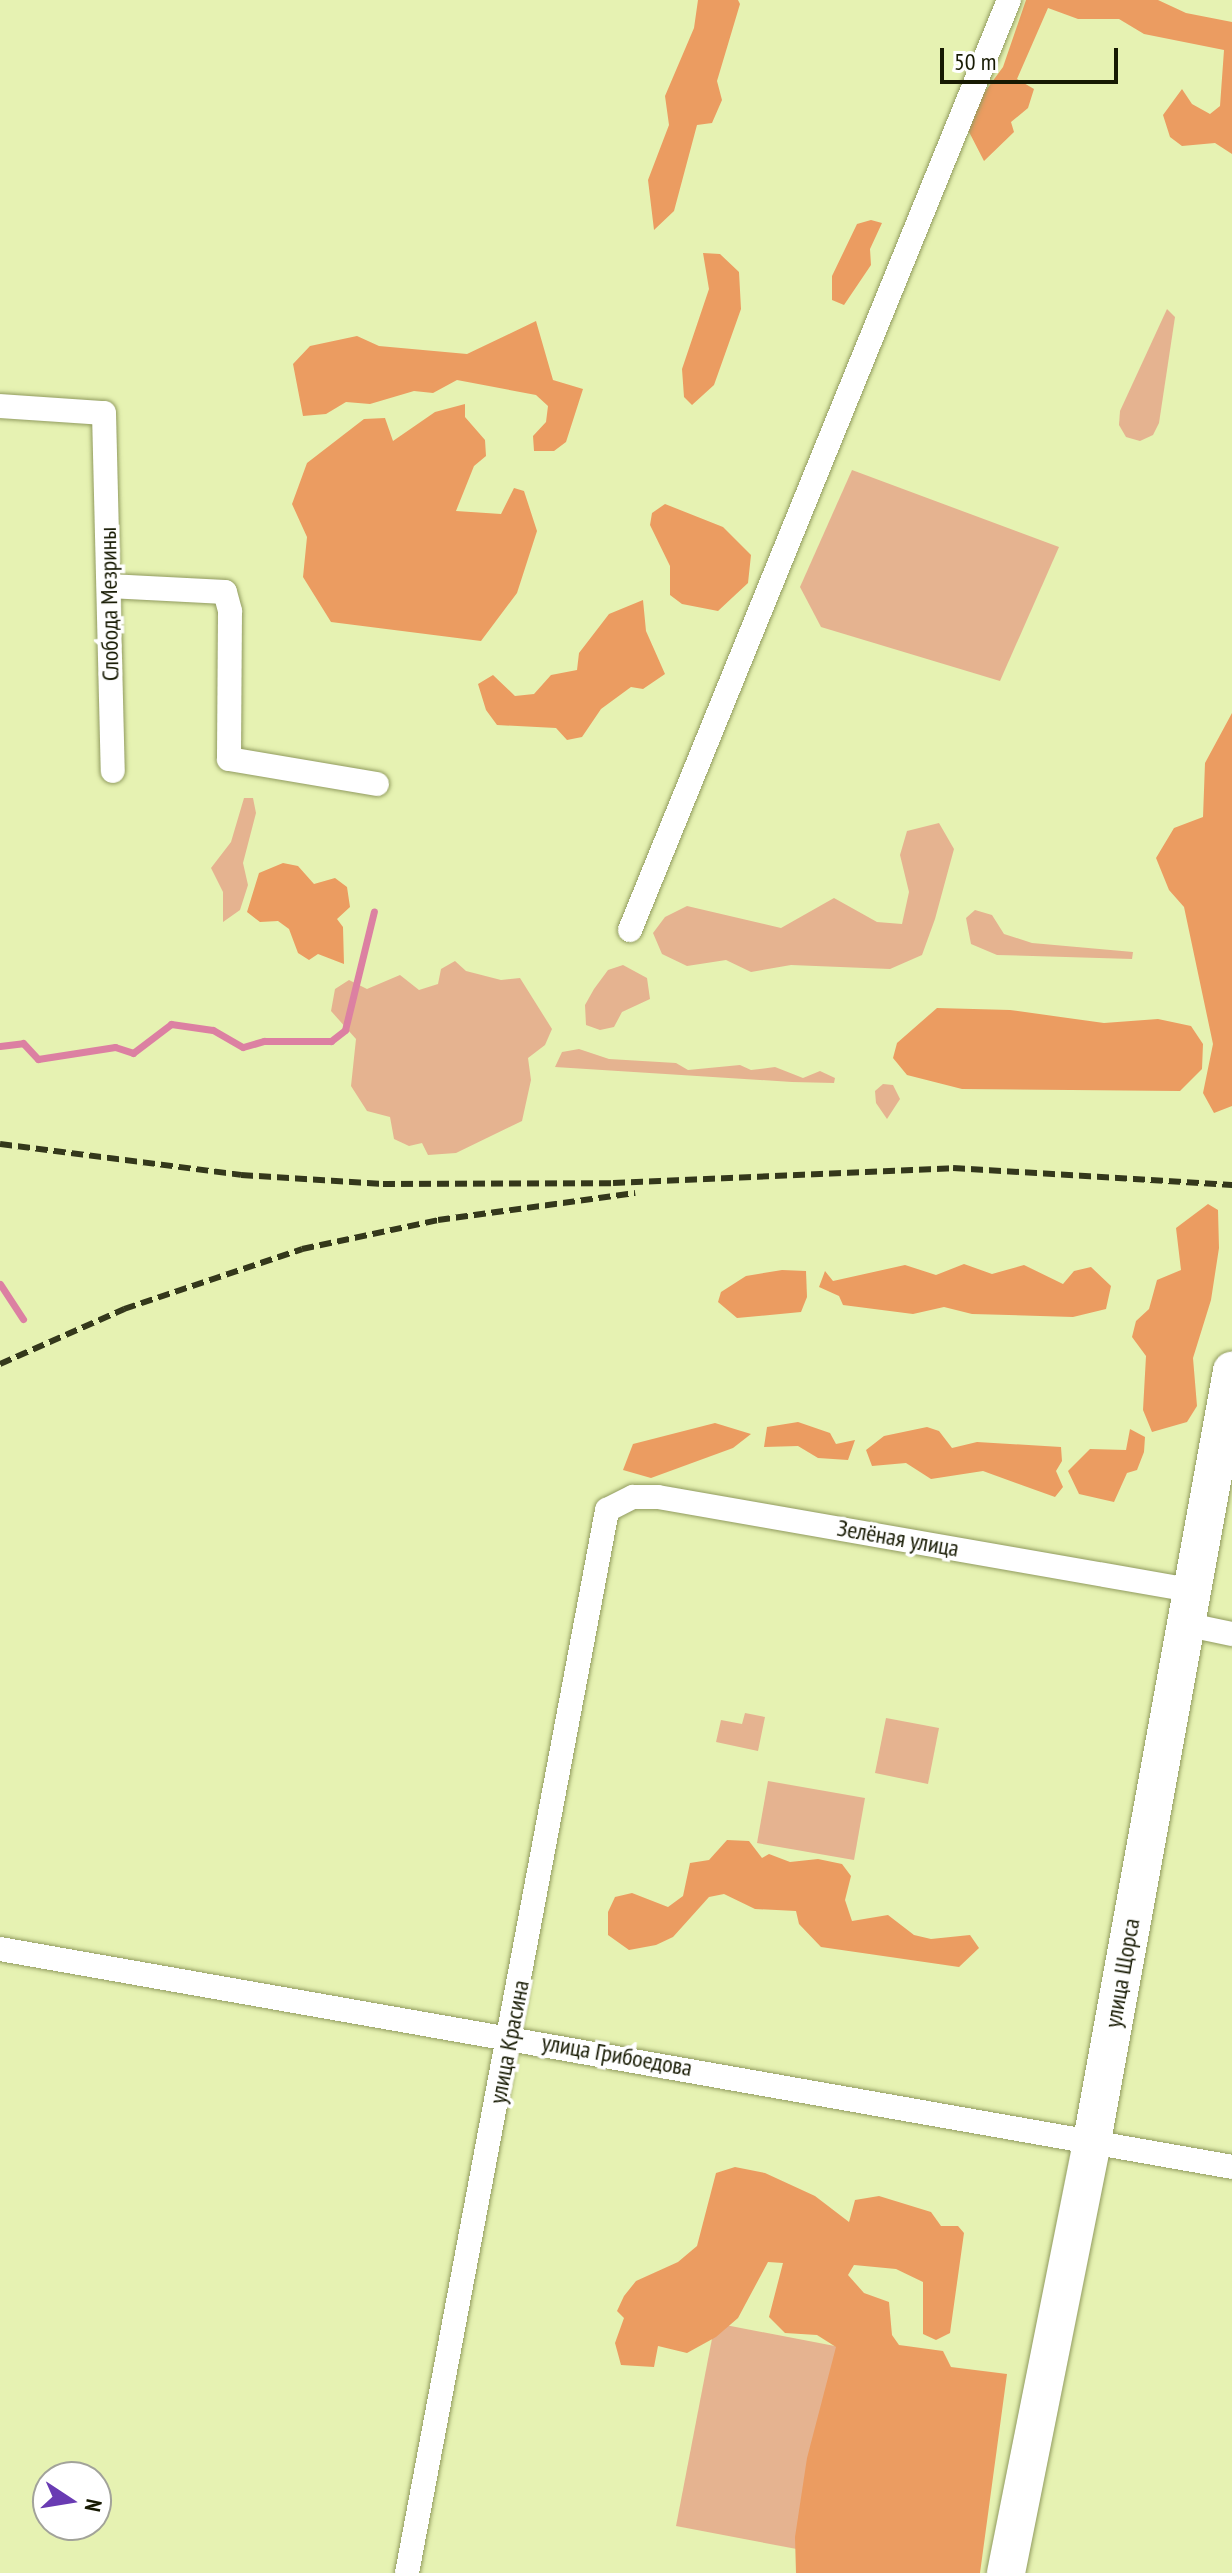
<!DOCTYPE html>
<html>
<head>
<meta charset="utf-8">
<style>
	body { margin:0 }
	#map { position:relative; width:1232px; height:2573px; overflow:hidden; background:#e6f2b2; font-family:"PT Sans Narrow",sans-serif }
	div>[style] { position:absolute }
	.green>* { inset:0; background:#e5b390 }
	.forest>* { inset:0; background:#eb9c61 }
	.stream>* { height:7px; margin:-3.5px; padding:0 3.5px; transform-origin:3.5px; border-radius:3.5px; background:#dc80a2 }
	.roads { filter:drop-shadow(0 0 2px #919b5f) drop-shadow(0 0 2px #919b5f) }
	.street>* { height:24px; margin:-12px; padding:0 12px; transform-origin:12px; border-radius:12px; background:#fff }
	.primary>* { height:38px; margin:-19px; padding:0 19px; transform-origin:19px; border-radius:19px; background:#fff }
	.rail>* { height:6px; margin-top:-3px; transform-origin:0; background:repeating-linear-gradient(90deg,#34381b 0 12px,transparent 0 18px) }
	span { translate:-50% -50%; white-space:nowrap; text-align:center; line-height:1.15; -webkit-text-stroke:7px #fff; paint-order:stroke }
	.street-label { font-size:24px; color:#171a03 }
	.north { position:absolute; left:32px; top:2461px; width:80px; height:80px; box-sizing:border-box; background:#fff; border:2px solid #a2a39a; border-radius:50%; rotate:102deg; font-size:22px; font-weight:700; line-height:32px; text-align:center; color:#171a03 }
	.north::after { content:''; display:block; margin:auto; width:28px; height:36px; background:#693bb3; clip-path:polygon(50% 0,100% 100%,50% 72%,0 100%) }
	.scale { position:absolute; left:940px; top:48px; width:178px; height:36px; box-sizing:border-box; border:4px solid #171a03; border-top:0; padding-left:10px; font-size:24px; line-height:28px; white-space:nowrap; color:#171a03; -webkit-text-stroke:6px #fff; paint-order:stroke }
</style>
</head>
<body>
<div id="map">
	<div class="green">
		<div style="clip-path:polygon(1167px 309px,1175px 317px,1159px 423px,1153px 435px,1140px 441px,1126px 437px,1119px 425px,1120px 411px)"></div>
		<div style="clip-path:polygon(852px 470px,1059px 547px,1000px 681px,821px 627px,800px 587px)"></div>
		<div style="clip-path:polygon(244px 798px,253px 798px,256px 813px,243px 863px,248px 885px,240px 910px,223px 922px,223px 892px,211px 868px,231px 842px)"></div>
		<div style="clip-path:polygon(939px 823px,954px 849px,935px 919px,922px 955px,890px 969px,791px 965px,751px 972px,726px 960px,687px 966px,662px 954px,653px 933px,665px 917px,687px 906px,781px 928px,834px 898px,877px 922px,902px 924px,909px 892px,900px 855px,907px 831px)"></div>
		<div style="clip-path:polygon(975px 910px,992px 915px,1004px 934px,1032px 943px,1133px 952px,1132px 959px,997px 955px,971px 944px,966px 918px)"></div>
		<div style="clip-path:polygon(455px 961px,466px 971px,501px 980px,520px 978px,552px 1029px,545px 1045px,528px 1058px,531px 1080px,522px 1121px,456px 1153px,428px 1155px,422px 1143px,409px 1146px,394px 1139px,390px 1117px,367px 1111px,351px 1086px,356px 1039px,331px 1011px,335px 989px,349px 980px,367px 989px,400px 975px,419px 990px,438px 984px,441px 969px)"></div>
		<div style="clip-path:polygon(623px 965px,647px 978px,650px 999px,622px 1012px,614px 1027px,600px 1030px,586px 1025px,585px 1005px,594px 989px,608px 970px)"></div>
		<div style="clip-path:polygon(579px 1049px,609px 1059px,676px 1063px,688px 1070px,740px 1065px,751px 1070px,775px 1067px,803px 1078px,820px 1071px,835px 1078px,834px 1083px,792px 1082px,555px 1067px,562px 1052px)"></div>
		<div style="clip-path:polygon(883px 1084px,893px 1085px,900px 1099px,887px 1119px,876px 1103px,875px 1091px)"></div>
		<div style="clip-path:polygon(745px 1713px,765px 1717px,758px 1751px,716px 1742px,721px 1720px,742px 1724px)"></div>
		<div style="clip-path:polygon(886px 1718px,939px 1728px,928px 1784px,875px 1773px)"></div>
		<div style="clip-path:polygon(768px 1781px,865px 1798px,854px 1860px,757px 1843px)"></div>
		<div style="clip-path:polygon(715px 2323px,840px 2347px,802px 2550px,676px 2526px)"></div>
	</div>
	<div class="forest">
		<div style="clip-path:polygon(698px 0,738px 0,740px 4px,717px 81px,722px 100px,712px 123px,697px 125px,674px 211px,654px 230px,648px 180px,669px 125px,665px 96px,694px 28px)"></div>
		<div style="clip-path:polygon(1026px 0,1158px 0,1186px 13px,1232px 22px,1232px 154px,1215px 143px,1182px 146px,1170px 137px,1163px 115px,1182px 89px,1192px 104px,1210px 114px,1220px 106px,1224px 50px,1144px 34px,1119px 19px,1078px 19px,1048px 8px,1017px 79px,1034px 89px,1028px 108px,1011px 122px,1014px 132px,984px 161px,967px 128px,970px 112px,1003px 67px)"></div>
		<div style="clip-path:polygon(871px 220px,882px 223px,870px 249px,871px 265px,844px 305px,832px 300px,832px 276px,857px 224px)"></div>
		<div style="clip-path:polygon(703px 253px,720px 254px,739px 272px,741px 309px,714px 385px,692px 405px,684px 397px,682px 369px,709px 289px)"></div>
		<div style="clip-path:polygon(536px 321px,553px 380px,583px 389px,566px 442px,554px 451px,534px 451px,533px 436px,546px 422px,548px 406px,536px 395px,457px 380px,433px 393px,414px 391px,370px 404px,346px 402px,326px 414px,303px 416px,293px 364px,310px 346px,357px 336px,379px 346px,467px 354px)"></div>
		<div style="clip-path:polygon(465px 404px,465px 417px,485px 440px,486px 456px,474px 466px,456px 511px,501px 514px,514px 488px,524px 491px,537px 531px,517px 593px,481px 641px,331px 622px,303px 577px,307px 537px,292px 504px,307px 463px,364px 419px,385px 418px,393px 441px,435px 412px)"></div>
		<div style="clip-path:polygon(665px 504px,723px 527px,751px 555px,748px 583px,718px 611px,682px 604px,670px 595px,670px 566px,650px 525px,652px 513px)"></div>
		<div style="clip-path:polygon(643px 600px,646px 631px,665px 674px,643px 689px,631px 687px,601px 709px,582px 737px,567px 740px,556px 728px,497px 725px,486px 710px,478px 684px,493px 675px,515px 696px,534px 694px,551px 675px,577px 670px,579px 653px,609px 614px)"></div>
		<div style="clip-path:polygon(1232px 713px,1232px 1106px,1214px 1113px,1203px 1093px,1213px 1044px,1184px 907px,1169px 890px,1156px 858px,1174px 828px,1203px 817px,1205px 763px)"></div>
		<div style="clip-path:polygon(283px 863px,298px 866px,314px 884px,335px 878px,347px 887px,350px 907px,337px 919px,343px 927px,344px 964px,318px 954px,309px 960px,298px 953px,289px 929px,278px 921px,260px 922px,247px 912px,259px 873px)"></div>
		<div style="clip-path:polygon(937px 1008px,1010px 1010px,1104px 1023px,1158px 1019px,1191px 1026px,1203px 1044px,1202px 1069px,1180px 1091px,962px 1089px,907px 1075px,893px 1058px,897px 1043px)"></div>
		<div style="clip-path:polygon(1208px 1204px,1218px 1210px,1219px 1248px,1211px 1300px,1193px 1358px,1197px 1406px,1187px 1422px,1152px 1432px,1143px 1410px,1146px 1356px,1132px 1337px,1136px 1321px,1149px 1309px,1157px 1280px,1181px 1270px,1176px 1228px)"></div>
		<div style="clip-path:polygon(964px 1264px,992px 1274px,1024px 1265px,1063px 1284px,1074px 1271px,1091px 1267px,1111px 1286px,1106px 1309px,1073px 1317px,972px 1314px,944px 1307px,913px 1314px,843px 1305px,839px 1296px,819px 1287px,825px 1271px,833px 1281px,905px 1265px,936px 1275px)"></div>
		<div style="clip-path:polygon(782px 1270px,806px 1271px,807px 1297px,801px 1312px,737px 1318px,718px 1302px,721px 1292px,746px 1276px)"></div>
		<div style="clip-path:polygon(798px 1422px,830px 1433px,836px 1444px,855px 1440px,848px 1460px,818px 1458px,798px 1446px,764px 1447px,767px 1427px)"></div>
		<div style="clip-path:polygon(715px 1423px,751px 1434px,733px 1448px,651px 1478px,623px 1470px,633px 1444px)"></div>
		<div style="clip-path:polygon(927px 1427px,939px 1431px,952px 1448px,977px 1442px,1061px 1447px,1062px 1461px,1056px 1471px,1063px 1487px,1055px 1497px,983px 1471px,931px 1479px,906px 1463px,872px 1466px,866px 1450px,884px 1436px)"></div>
		<div style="clip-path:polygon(1130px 1429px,1145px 1437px,1144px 1452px,1137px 1470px,1127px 1473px,1114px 1502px,1079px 1494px,1068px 1471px,1090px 1449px,1126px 1450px)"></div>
		<div style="clip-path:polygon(727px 1840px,749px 1841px,762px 1858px,769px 1854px,790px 1862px,818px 1859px,842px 1864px,851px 1876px,845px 1900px,852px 1921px,888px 1915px,914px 1935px,931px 1939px,970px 1935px,979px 1948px,959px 1967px,821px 1947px,799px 1924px,796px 1911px,755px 1909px,724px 1894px,709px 1897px,673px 1937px,656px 1945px,629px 1950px,608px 1935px,608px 1912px,615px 1897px,632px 1893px,668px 1907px,683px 1896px,690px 1863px,709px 1860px)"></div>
		<div style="clip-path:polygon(735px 2167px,765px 2173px,815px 2196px,849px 2222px,855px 2200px,879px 2196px,931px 2212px,941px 2226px,958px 2226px,964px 2233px,950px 2333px,936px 2340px,923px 2334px,923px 2282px,896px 2269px,854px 2265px,848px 2275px,864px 2293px,889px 2302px,892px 2335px,899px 2345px,943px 2351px,951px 2367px,1007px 2374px,980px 2573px,796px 2573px,795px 2537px,807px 2458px,836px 2347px,817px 2335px,785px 2333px,769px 2317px,783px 2263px,768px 2262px,738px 2318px,716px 2337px,687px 2353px,658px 2346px,654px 2367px,621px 2365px,615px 2343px,624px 2318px,617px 2311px,624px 2296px,636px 2281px,678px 2262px,697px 2246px,716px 2173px)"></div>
	</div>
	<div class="stream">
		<div style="left:0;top:1046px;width:23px;rotate:-7deg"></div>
		<div style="left:23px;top:1043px;width:22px;rotate:47deg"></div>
		<div style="left:38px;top:1059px;width:78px;rotate:-8.9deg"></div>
		<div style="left:115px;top:1047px;width:19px;rotate:18deg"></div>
		<div style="left:133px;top:1053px;width:48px;rotate:-37.3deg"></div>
		<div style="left:171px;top:1024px;width:42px;rotate:8.1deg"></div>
		<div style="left:213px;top:1030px;width:34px;rotate:30deg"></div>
		<div style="left:243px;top:1047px;width:22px;rotate:-16deg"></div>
		<div style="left:264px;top:1041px;width:67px"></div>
		<div style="left:331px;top:1041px;width:18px;rotate:-38deg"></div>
		<div style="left:345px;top:1030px;width:122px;rotate:-76.3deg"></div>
		<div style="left:0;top:1284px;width:42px;rotate:56.7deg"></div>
	</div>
	<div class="roads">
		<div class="street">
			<div style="left:0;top:406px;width:104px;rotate:3.9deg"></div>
			<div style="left:104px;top:413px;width:358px;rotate:88.6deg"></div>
			<div style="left:109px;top:586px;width:116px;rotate:3deg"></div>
			<div style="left:225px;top:592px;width:20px;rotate:75deg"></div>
			<div style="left:230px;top:611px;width:148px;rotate:90.4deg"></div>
			<div style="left:229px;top:759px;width:150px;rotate:9.6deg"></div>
			<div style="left:630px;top:930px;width:1004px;rotate:-67.83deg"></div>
			<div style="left:1184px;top:1624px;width:49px;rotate:11.8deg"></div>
			<div style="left:0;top:1949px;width:1251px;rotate:10.03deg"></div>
			<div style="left:407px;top:2573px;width:1082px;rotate:-79.34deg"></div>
			<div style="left:607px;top:1510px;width:29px;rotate:-27deg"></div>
			<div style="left:633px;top:1497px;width:25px"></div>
			<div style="left:658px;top:1497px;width:540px;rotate:9.92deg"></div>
		</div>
		<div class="primary">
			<div style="left:1006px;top:2573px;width:440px;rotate:-78.7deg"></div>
			<div style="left:1092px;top:2141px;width:783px;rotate:-79.7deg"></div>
		</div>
	</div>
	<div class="rail">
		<div style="left:0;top:1144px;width:243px;rotate:7.3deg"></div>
		<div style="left:241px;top:1175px;width:142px;rotate:3.6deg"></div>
		<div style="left:383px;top:1184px;width:230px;rotate:-0.2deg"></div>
		<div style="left:613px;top:1183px;width:340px;rotate:-2.5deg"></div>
		<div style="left:953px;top:1168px;width:280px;rotate:3.5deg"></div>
		<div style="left:0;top:1364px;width:136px;rotate:-23.9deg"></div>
		<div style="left:124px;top:1309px;width:188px;rotate:-18.6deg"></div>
		<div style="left:302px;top:1249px;width:139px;rotate:-12deg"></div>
		<div style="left:438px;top:1220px;width:199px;rotate:-7.8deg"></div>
	</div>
	<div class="street-label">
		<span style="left:109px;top:604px;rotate:-91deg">Слобода Мезрины</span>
		<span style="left:898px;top:1538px;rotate:10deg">Зелёная улица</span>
		<span style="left:1122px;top:1973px;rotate:-80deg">улица Щорса</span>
		<span style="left:509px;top:2042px;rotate:-79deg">улица Красина</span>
		<span style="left:617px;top:2055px;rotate:10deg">улица Грибоедова</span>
	</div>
	<div class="north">N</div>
	<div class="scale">50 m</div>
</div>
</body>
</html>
